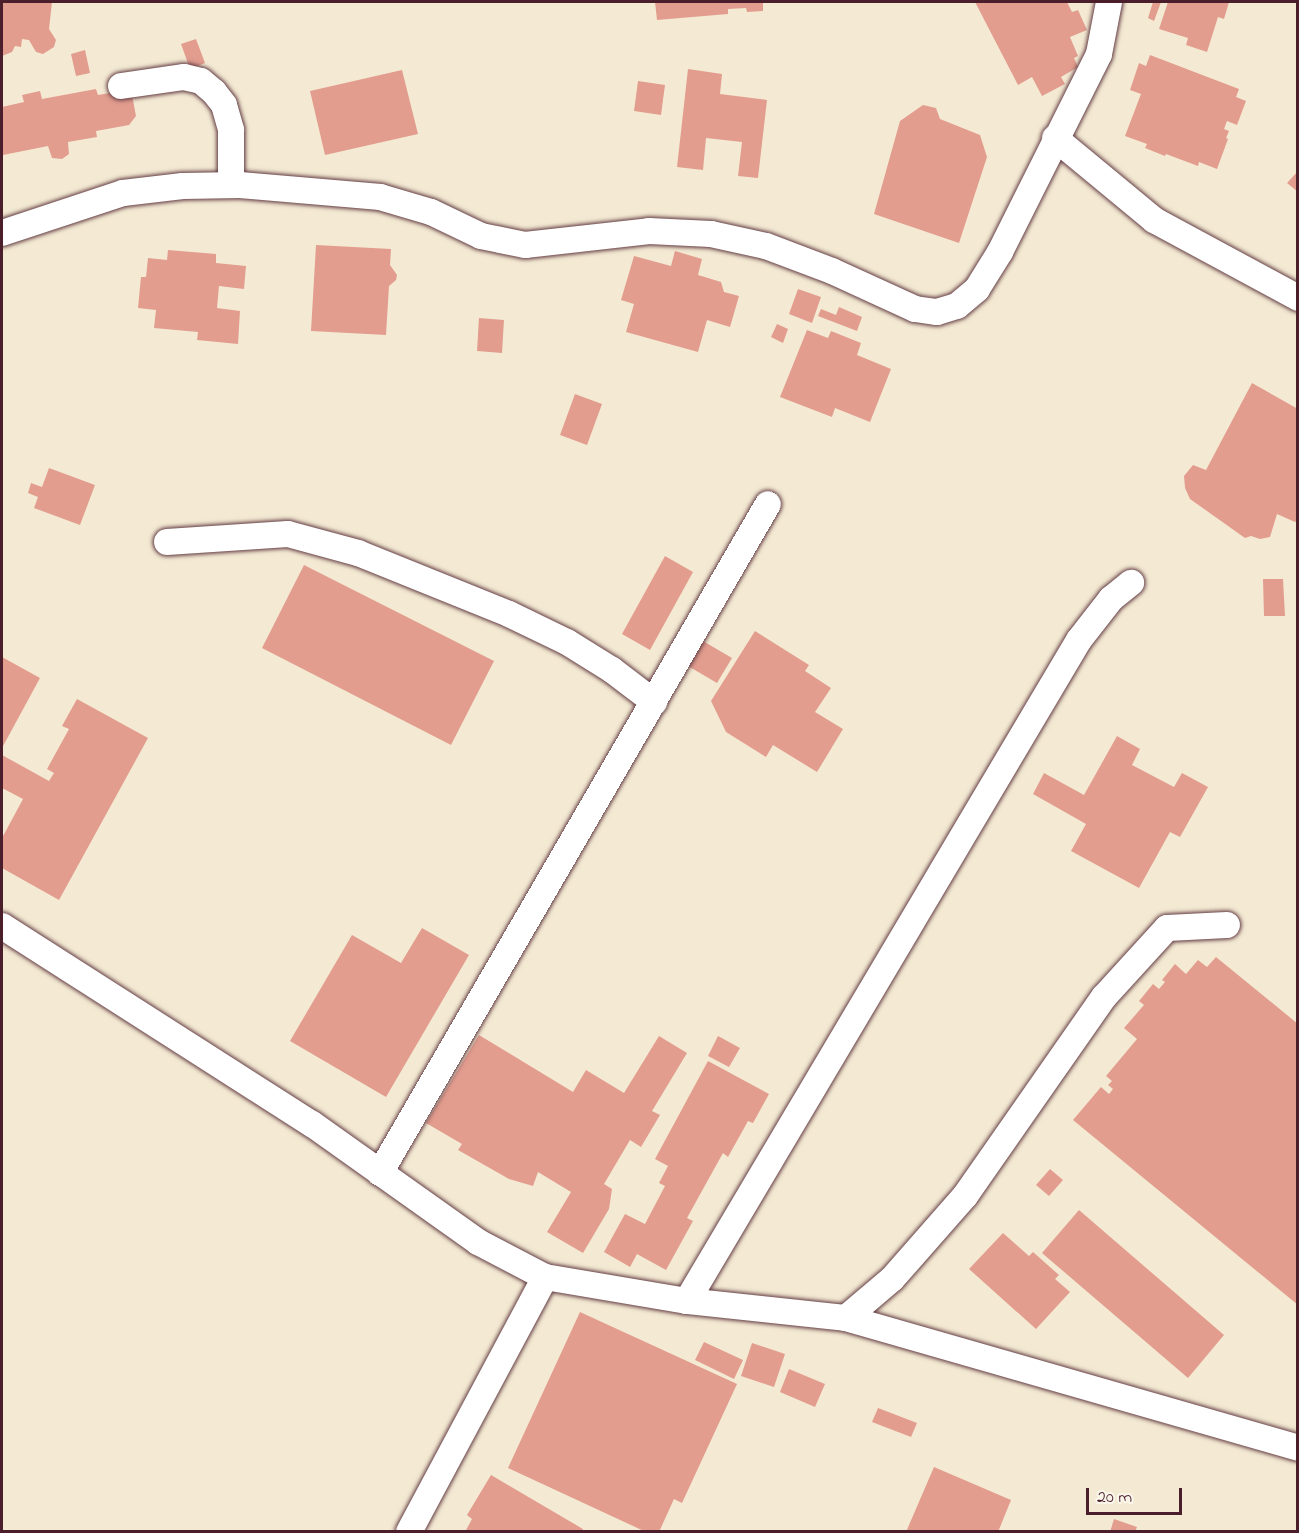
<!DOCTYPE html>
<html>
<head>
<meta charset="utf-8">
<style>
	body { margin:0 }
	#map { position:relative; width:1299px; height:1533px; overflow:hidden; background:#f4ead3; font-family:"Indie Flower",sans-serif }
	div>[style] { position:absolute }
	.building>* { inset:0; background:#e29d8f }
	.roads { filter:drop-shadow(0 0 2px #643d44) drop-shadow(0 0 2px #643d44) }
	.street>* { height:26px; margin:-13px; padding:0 13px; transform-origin:13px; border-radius:13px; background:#fff }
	span { translate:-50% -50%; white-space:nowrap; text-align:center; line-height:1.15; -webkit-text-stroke:6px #fbf7ec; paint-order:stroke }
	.frame { position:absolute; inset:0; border:3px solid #4a1f2b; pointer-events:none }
	.scale { position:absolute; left:1086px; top:1488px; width:96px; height:27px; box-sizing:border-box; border:3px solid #4a1f2b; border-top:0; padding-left:8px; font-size:18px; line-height:21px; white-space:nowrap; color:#4a1f2b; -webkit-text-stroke:4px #fbf7ec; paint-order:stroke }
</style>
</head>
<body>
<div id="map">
	<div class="building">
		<div style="clip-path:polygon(2px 2px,52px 2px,49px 29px,56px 40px,54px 47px,43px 54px,36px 52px,29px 40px,22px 39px,21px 47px,15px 46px,12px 52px,2px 56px)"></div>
		<div style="clip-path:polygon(655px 2px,763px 2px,763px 11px,747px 12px,746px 8px,728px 9px,728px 14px,657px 20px)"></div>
		<div style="clip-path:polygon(975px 2px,1067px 2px,1072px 12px,1078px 10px,1087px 30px,1070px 37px,1078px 56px,1074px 58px,1078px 67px,1061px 77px,1065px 84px,1042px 96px,1032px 77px,1018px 85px)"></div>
		<div style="clip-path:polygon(1153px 2px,1161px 2px,1154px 21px,1148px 18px)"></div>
		<div style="clip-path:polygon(1168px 2px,1229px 2px,1224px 19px,1218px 17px,1207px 52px,1186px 45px,1188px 38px,1159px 29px)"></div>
		<div style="clip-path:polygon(196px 39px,205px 63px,190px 69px,181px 44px)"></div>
		<div style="clip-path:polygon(85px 50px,90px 73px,76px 76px,71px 54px)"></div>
		<div style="clip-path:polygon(1150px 55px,1239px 89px,1236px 97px,1246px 101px,1237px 125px,1227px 121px,1224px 129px,1229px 131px,1226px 138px,1228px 139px,1217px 169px,1199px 162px,1198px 166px,1166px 154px,1165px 156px,1145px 148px,1147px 144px,1125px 136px,1141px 94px,1130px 90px,1139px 63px,1146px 66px)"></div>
		<div style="clip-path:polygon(688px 69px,722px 74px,720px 94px,767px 100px,758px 178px,738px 176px,742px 142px,706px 138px,703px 170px,677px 167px)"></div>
		<div style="clip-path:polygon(402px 70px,418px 134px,325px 155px,310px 91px)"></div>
		<div style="clip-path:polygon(638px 81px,665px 85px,661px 115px,634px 111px)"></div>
		<div style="clip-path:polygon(96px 89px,98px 95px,122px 91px,132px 95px,136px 116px,129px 125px,96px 131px,97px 137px,68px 142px,69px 154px,62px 159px,52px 158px,48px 146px,3px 155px,2px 107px,24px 102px,22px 95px,40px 91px,42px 99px)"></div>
		<div style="clip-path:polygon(923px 105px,936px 108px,940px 119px,980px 135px,987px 157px,959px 243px,874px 214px,900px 121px)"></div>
		<div style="clip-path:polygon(1298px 171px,1298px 192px,1287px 183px)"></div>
		<div style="clip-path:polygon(316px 245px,391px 249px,390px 265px,397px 275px,396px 280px,389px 286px,386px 335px,311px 331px)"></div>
		<div style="clip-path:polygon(168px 250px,216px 254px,216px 263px,246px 266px,244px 289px,219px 286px,217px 308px,240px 311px,238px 344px,197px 340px,198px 332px,154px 328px,156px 310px,138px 308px,141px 277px,146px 277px,148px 258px,167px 260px)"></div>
		<div style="clip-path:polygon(675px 251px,702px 259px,698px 275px,721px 282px,724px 292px,739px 296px,730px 327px,707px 320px,698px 352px,626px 332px,634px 304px,621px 300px,634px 256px,671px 266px)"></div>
		<div style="clip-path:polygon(798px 289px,821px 297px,812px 323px,789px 314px)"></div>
		<div style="clip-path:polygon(839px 307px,862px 317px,857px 331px,818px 316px,821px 309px,836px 315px)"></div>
		<div style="clip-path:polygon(479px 318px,504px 320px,502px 353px,477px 351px)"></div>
		<div style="clip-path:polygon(777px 324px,788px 329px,783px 343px,771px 337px)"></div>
		<div style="clip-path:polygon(807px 330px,828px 338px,831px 331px,861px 343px,857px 355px,891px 369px,870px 422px,835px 408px,832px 417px,780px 397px)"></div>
		<div style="clip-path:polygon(1252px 383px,1298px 409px,1298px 520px,1295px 522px,1277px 514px,1270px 537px,1260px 539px,1251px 536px,1245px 538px,1190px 499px,1185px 488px,1184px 476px,1193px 465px,1206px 470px)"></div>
		<div style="clip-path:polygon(575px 394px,602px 404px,587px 445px,560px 435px)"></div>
		<div style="clip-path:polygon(49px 468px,95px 485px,80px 525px,34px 508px,38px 497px,28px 493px,31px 483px,42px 487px)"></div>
		<div style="clip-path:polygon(665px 556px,693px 572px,650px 650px,622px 634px)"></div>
		<div style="clip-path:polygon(304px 565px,494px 661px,451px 745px,262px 648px)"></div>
		<div style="clip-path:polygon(1263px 579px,1283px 579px,1285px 616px,1264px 616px)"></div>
		<div style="clip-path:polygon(755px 631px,809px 665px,805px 671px,831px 688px,815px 712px,843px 729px,817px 772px,773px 745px,766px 757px,726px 732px,711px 701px)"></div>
		<div style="clip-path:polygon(703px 641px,732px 658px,717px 683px,688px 666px)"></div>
		<div style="clip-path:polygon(2px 657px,40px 678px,2px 748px)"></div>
		<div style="clip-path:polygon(77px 699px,148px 738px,59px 900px,2px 868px,2px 838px,23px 799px,2px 788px,2px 755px,49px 781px,54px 773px,47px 769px,69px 729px,62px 726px)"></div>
		<div style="clip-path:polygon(1117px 736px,1140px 749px,1132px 765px,1174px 787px,1182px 773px,1208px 787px,1180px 837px,1170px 832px,1139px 888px,1071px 851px,1086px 824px,1033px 794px,1044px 773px,1084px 795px)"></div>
		<div style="clip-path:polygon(422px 928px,469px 955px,386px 1097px,290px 1041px,352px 935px,401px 963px)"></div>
		<div style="clip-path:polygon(1216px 957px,1298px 1024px,1298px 1305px,1073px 1120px,1101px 1087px,1109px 1094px,1113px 1089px,1108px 1085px,1112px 1081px,1106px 1076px,1137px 1039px,1124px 1028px,1144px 1005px,1139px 1001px,1153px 984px,1159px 989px,1165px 982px,1162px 980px,1175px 964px,1186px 974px,1198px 960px,1207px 967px)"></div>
		<div style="clip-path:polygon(479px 1035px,573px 1092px,586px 1070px,624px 1093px,659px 1036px,687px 1053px,652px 1111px,660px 1115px,641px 1147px,630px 1140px,604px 1184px,612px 1189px,609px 1209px,583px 1253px,547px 1232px,571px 1192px,538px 1172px,533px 1186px,509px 1179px,458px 1150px,462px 1144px,426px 1123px)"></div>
		<div style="clip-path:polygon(718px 1036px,740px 1048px,729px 1067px,708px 1056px)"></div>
		<div style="clip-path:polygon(708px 1061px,769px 1094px,753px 1123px,748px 1121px,728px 1157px,723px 1153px,687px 1218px,693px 1221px,666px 1270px,637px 1254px,630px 1267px,604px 1252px,625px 1214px,645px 1224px,665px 1186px,659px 1183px,668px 1166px,655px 1159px)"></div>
		<div style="clip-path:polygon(1050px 1169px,1063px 1180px,1049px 1196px,1036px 1185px)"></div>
		<div style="clip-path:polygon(1079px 1210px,1224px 1335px,1188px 1378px,1042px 1253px)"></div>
		<div style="clip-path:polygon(1003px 1233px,1029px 1256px,1033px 1252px,1059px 1275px,1055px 1279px,1070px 1292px,1036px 1329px,969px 1269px)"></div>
		<div style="clip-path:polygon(580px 1312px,737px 1384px,682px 1503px,674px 1499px,659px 1532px,646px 1532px,508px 1468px)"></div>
		<div style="clip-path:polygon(704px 1342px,743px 1360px,734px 1379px,695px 1360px)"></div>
		<div style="clip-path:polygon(752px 1343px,785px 1354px,774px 1387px,741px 1376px)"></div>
		<div style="clip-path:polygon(789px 1369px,825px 1384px,815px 1407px,780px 1392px)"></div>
		<div style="clip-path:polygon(878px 1408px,917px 1423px,911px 1437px,872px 1422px)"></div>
		<div style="clip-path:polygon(934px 1467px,1011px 1500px,998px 1532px,906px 1532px)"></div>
		<div style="clip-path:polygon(491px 1475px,583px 1529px,581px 1532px,465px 1532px,472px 1519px,467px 1515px)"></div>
		<div style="clip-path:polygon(1114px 1519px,1137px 1527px,1135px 1532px,1110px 1532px)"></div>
	</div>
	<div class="roads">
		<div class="street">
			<div style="left:121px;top:86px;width:64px;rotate:-8.1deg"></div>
			<div style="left:184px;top:77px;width:17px;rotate:13deg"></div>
			<div style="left:201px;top:81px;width:17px;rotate:40deg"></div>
			<div style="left:214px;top:92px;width:16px;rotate:52deg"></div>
			<div style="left:224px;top:105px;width:26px;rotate:74deg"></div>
			<div style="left:231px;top:130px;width:55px;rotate:90deg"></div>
			<div style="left:1055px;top:138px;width:129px;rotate:39.6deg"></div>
			<div style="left:1154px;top:220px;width:164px;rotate:28.4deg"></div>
			<div style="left:2px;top:233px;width:127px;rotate:-18.3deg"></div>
			<div style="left:123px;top:193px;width:60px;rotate:-6.7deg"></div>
			<div style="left:183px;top:186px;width:57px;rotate:-1deg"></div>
			<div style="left:240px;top:185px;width:141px;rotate:4.9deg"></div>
			<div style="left:380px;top:197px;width:53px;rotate:16.4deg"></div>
			<div style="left:431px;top:212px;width:55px;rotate:25.6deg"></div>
			<div style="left:481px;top:236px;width:45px;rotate:11.6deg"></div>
			<div style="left:525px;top:245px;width:125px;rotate:-6.4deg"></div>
			<div style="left:649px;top:231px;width:62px;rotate:2.8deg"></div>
			<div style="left:711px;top:234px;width:56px;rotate:12.3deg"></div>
			<div style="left:766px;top:246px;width:71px;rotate:20.7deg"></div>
			<div style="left:832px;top:271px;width:91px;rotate:24.6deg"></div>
			<div style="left:915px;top:309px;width:22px;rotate:8deg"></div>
			<div style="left:937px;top:312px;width:21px;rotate:-17deg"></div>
			<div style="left:957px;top:306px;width:26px;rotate:-40deg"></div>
			<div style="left:977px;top:289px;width:44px;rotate:-58.1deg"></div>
			<div style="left:1000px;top:252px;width:221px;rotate:-63.4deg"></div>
			<div style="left:1099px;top:54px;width:53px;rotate:-79.1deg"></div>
			<div style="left:167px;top:542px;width:121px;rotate:-3.8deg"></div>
			<div style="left:288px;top:534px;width:73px;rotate:15.2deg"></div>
			<div style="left:358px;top:553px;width:163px;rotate:22deg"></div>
			<div style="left:509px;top:614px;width:64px;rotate:25.8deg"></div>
			<div style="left:567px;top:642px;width:53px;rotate:31.9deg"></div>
			<div style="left:612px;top:670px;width:53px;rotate:37.3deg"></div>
			<div style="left:2px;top:926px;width:368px;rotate:32.6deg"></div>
			<div style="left:312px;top:1124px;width:204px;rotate:35.4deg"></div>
			<div style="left:478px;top:1242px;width:76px;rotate:27.6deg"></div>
			<div style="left:545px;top:1277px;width:144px;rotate:9.6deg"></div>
			<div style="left:687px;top:1301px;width:160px;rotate:6.1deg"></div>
			<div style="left:846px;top:1318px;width:470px;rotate:16deg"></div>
			<div style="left:380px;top:1173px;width:773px;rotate:-59.89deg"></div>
			<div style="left:687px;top:1301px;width:768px;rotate:-59.33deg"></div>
			<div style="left:1079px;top:640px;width:52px;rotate:-52deg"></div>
			<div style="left:1111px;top:599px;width:26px;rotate:-39deg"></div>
			<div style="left:846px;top:1318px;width:60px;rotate:-40.3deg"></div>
			<div style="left:892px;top:1279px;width:111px;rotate:-48.7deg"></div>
			<div style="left:965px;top:1196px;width:243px;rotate:-55.1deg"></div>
			<div style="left:1104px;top:997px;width:93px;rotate:-47.6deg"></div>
			<div style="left:1167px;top:928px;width:60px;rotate:-2.9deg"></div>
			<div style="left:409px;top:1532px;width:289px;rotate:-61.9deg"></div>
		</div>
	</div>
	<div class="frame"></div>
	<div class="scale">20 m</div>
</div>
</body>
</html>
